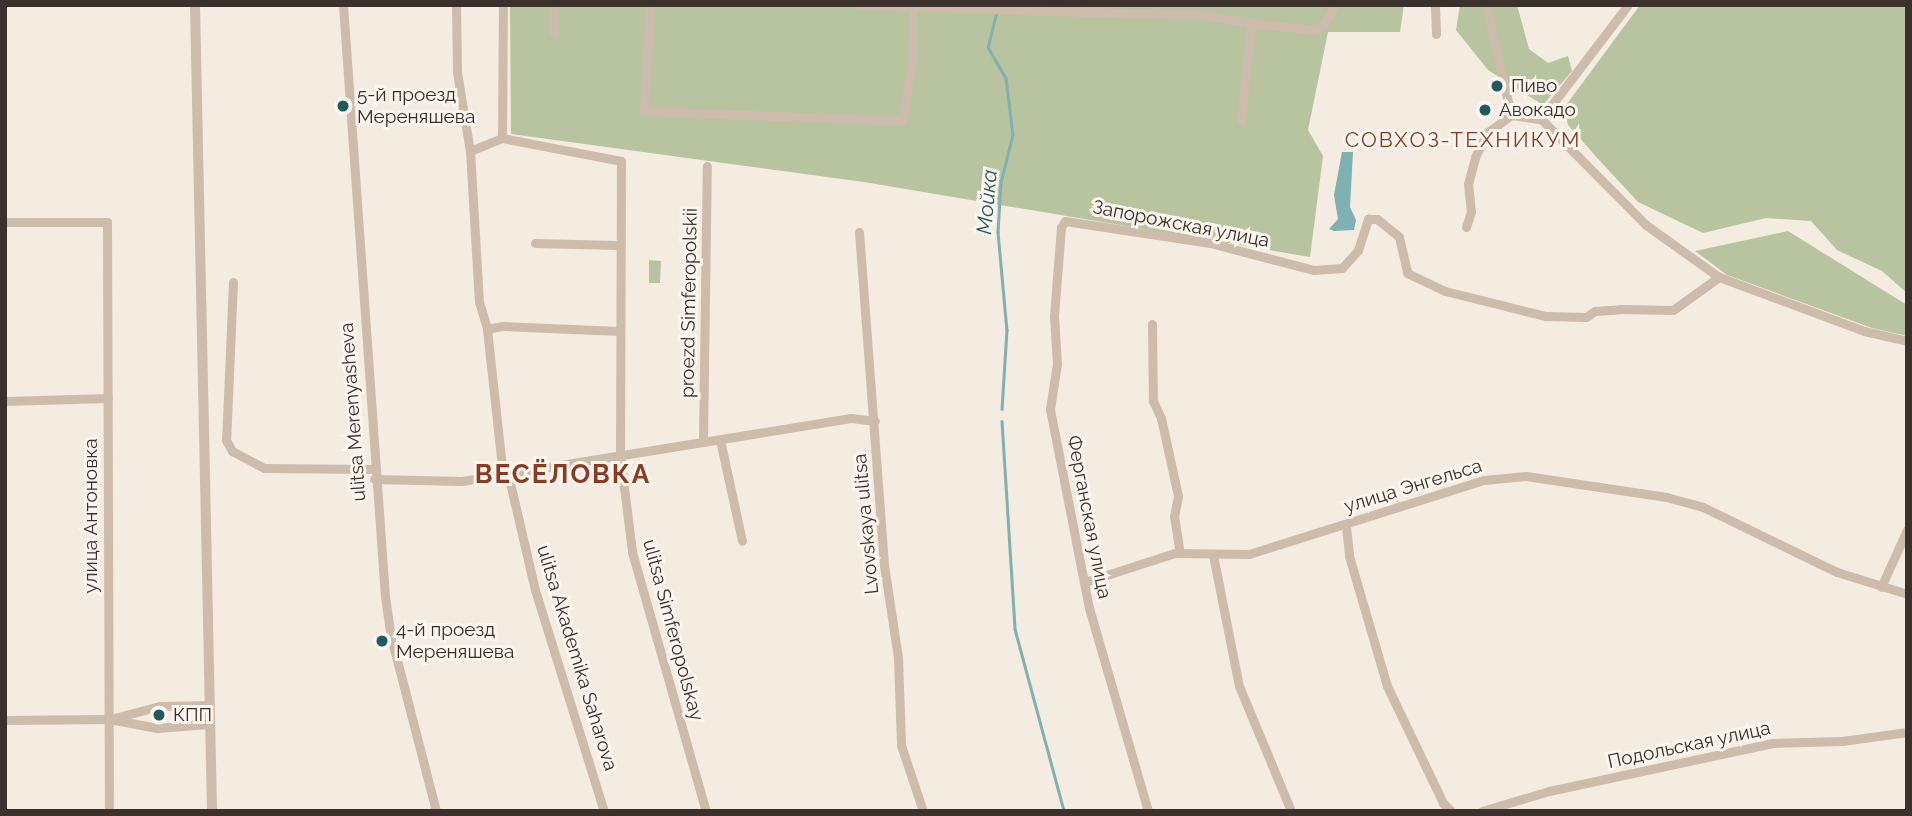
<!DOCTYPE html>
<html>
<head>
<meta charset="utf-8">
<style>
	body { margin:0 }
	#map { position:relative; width:1912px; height:816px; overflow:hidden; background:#f4ebe1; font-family:Raleway,sans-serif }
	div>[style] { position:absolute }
	.green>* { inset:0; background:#b8c4a0 }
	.water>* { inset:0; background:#7fb0b2 }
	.stream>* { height:2.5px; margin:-1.25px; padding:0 1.25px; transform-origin:1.25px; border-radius:1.25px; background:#7fb0b2 }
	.minor>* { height:9px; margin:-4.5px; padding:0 4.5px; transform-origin:4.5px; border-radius:4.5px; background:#cdbbac }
	.tertiary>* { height:10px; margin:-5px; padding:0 5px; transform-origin:5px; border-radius:5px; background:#cdbbac }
	.dots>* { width:19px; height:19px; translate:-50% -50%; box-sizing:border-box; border:4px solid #fbf5ee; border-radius:50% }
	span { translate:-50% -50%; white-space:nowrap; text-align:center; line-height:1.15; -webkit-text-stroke:6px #fbf5ee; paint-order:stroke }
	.poi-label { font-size:19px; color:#3b302b }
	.left { translate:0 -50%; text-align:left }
	.street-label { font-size:19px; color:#3b302b }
	.neighbourhood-label { font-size:21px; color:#8c3b22; letter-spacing:2px }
	.water-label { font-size:21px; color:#1f5a5e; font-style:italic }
	.district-label { font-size:26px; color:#8c3b22; font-weight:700; letter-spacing:2px }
	.frame { position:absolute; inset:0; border:7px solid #3b302b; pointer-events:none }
</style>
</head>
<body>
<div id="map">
	<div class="green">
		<div style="clip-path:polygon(510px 5px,1404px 5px,1400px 32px,1328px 32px,1308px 130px,1323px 156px,1310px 257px,864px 182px,511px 134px)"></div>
		<div style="clip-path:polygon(1460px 5px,1517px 5px,1529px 49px,1548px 63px,1568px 56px,1572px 71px,1543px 105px,1488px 70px,1456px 30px)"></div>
		<div style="clip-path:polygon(1640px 5px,1907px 5px,1907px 293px,1882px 271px,1837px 250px,1811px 221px,1766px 218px,1703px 233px,1638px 202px,1600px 161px,1568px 125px,1564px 108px)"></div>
		<div style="clip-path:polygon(1788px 231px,1907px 305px,1907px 336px,1872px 328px,1727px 275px,1695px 251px)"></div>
		<div style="clip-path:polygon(649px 260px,661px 261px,660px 283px,649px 283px)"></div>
	</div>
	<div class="water">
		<div style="clip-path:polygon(1342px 152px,1353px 152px,1350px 207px,1356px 220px,1354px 230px,1334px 231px,1329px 229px,1338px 219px,1334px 195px)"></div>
	</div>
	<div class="stream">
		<div style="left:997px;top:12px;width:36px;rotate:104deg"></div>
		<div style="left:988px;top:47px;width:36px;rotate:60deg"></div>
		<div style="left:1006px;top:78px;width:57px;rotate:83deg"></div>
		<div style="left:1013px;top:135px;width:49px;rotate:104deg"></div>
		<div style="left:1001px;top:183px;width:49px;rotate:93.5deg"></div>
		<div style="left:998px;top:232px;width:98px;rotate:84.8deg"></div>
		<div style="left:1007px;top:330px;width:79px;rotate:93.6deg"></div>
		<div style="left:1002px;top:421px;width:208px;rotate:86.4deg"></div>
		<div style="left:1015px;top:629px;width:188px;rotate:74.9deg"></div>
	</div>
	<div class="minor">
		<div style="left:343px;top:5px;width:592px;rotate:85.94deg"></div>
		<div style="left:385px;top:596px;width:37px;rotate:82deg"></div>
		<div style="left:390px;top:633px;width:184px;rotate:75.5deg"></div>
		<div style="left:456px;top:5px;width:67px;rotate:89.1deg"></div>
		<div style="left:457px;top:72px;width:80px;rotate:80.7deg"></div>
		<div style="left:470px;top:151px;width:151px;rotate:86.6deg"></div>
		<div style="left:479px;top:302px;width:28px;rotate:73deg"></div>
		<div style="left:487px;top:329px;width:148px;rotate:83.8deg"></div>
		<div style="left:650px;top:5px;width:106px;rotate:93.2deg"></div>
		<div style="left:644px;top:111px;width:258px;rotate:2.2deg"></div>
		<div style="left:902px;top:121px;width:58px;rotate:-80deg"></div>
		<div style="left:912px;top:64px;width:59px;rotate:-89deg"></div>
		<div style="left:858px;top:5px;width:224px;rotate:1.8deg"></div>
		<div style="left:1083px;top:5px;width:7px;rotate:98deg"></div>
		<div style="left:1082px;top:12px;width:121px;rotate:1.4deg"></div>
		<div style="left:1203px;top:15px;width:49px;rotate:9.5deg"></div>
		<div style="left:1435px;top:5px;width:29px;rotate:88deg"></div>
		<div style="left:1486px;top:5px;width:113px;rotate:77.2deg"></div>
		<div style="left:553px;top:34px;width:29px;rotate:-88deg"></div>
		<div style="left:1541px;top:119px;width:149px;rotate:45.3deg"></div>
		<div style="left:1646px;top:225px;width:90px;rotate:35.5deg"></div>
		<div style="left:1241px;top:121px;width:99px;rotate:-84.2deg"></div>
		<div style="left:1251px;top:23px;width:63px;rotate:6.3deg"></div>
		<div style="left:1314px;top:30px;width:11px;rotate:-27deg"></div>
		<div style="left:1324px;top:25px;width:22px;rotate:-63deg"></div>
		<div style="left:502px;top:138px;width:133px;rotate:-89.6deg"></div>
		<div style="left:470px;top:151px;width:35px;rotate:-22deg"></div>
		<div style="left:502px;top:138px;width:121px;rotate:10.9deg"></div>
		<div style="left:621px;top:161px;width:294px;rotate:90.2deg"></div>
		<div style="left:620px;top:455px;width:98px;rotate:82.9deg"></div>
		<div style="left:632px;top:552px;width:269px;rotate:74.1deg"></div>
		<div style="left:5px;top:222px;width:102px"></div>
		<div style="left:107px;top:222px;width:589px;rotate:89.81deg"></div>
		<div style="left:1466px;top:227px;width:16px;rotate:-72deg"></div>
		<div style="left:1471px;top:212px;width:28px;rotate:-96deg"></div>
		<div style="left:1468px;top:184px;width:28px;rotate:-75deg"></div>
		<div style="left:1475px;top:157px;width:28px;rotate:-63deg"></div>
		<div style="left:1488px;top:132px;width:29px;rotate:-36deg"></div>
		<div style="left:1511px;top:115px;width:30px;rotate:8deg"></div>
		<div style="left:1541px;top:119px;width:143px;rotate:-52.7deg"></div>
		<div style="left:859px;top:232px;width:334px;rotate:85.7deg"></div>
		<div style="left:884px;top:565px;width:94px;rotate:81.4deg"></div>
		<div style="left:898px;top:658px;width:87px;rotate:88deg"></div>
		<div style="left:901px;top:745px;width:70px;rotate:71.6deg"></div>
		<div style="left:535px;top:243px;width:83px;rotate:1.4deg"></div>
		<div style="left:233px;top:282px;width:158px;rotate:92.5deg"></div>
		<div style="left:226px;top:440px;width:13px;rotate:61deg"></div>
		<div style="left:232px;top:451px;width:36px;rotate:28deg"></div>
		<div style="left:264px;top:468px;width:109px;rotate:0.5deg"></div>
		<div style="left:1152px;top:324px;width:77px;rotate:89.3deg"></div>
		<div style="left:1153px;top:401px;width:19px;rotate:65deg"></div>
		<div style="left:1161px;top:418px;width:80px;rotate:77.7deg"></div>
		<div style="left:1178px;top:496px;width:20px;rotate:101deg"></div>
		<div style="left:1174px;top:516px;width:36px;rotate:81deg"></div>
		<div style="left:487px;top:329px;width:16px;rotate:-11deg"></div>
		<div style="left:503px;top:326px;width:116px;rotate:2.5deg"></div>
		<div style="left:5px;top:401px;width:103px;rotate:-1.7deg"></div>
		<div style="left:703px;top:440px;width:274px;rotate:-89.2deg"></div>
		<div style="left:720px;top:440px;width:103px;rotate:77.7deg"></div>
		<div style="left:508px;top:474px;width:119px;rotate:76.9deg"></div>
		<div style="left:535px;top:590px;width:232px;rotate:72.7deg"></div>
		<div style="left:374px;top:479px;width:88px;rotate:1.3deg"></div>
		<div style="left:462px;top:481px;width:394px;rotate:-9.2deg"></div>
		<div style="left:851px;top:418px;width:24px;rotate:7deg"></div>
		<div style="left:1346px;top:526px;width:30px;rotate:84deg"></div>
		<div style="left:1349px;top:556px;width:135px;rotate:73.7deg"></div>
		<div style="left:1387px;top:686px;width:130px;rotate:64.4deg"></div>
		<div style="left:1443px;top:803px;width:11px;rotate:45deg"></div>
		<div style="left:1213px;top:555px;width:134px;rotate:78.8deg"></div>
		<div style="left:1239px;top:686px;width:135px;rotate:67.4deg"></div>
		<div style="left:1085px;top:582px;width:95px;rotate:-17.9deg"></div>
		<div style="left:1175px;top:553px;width:74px;rotate:0.8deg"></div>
		<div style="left:1249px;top:554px;width:246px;rotate:-17.5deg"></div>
		<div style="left:1484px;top:480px;width:42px;rotate:-5.4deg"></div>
		<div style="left:1526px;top:476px;width:142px;rotate:8.5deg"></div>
		<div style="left:1666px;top:497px;width:38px;rotate:15deg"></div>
		<div style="left:1703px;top:507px;width:149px;rotate:25.9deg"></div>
		<div style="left:1837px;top:572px;width:73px;rotate:17.4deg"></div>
		<div style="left:1881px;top:587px;width:63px;rotate:-65.5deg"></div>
		<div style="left:114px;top:718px;width:48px;rotate:-14.6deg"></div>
		<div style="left:160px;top:706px;width:49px;rotate:-1.2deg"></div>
		<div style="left:5px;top:720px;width:104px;rotate:-0.6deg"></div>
		<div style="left:109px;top:719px;width:49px;rotate:10.6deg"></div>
		<div style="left:157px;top:728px;width:52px;rotate:-4.4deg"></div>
		<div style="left:1148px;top:811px;width:211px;rotate:-106.2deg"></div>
		<div style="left:1089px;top:608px;width:203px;rotate:-101.1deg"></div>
		<div style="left:1050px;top:409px;width:46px;rotate:-81.2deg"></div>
		<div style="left:1057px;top:364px;width:48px;rotate:-93.6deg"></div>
		<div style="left:1054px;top:316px;width:89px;rotate:-85.5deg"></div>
		<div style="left:1061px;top:227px;width:7px;rotate:-56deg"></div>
		<div style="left:1065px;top:221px;width:147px;rotate:8.6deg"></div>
		<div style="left:1210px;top:243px;width:107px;rotate:14.6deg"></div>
		<div style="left:1314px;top:270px;width:28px;rotate:-4deg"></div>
		<div style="left:1342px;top:268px;width:24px;rotate:-48deg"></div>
		<div style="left:1358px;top:250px;width:33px;rotate:-72deg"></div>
		<div style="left:1368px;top:219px;width:9px"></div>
		<div style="left:1377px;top:219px;width:28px;rotate:39deg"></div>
		<div style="left:1399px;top:237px;width:37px;rotate:77deg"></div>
		<div style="left:1407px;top:273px;width:42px;rotate:25.3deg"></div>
		<div style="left:1445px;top:291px;width:66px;rotate:14deg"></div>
		<div style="left:1509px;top:307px;width:38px;rotate:14deg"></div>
		<div style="left:1546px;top:316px;width:40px;rotate:1.4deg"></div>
		<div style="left:1586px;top:317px;width:11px;rotate:-34deg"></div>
		<div style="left:1595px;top:311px;width:26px;rotate:-4deg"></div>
		<div style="left:1621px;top:309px;width:52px;rotate:1.1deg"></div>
		<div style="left:1673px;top:310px;width:57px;rotate:-35.7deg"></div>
		<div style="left:1719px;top:277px;width:155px;rotate:20.4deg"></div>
		<div style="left:1864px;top:331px;width:44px;rotate:13.1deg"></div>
		<div style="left:1482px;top:811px;width:70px;rotate:-16.6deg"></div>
		<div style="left:1549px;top:791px;width:229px;rotate:-12.1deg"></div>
		<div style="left:1773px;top:743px;width:69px;rotate:-1.7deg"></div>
		<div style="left:1842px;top:741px;width:66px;rotate:-7.9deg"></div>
	</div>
	<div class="tertiary">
		<div style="left:195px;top:5px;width:806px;rotate:88.79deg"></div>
	</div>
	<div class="dots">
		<div style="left:1497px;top:86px;background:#1f5a5e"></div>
		<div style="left:343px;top:106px;background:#1f5a5e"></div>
		<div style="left:1485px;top:110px;background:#1f5a5e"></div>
		<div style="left:382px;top:641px;background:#1f5a5e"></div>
		<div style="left:159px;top:715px;background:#1f5a5e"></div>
	</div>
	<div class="poi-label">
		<span class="left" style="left:1511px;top:86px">Пиво</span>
		<span class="left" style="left:357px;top:106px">5-й проезд<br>Мереняшева</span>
		<span class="left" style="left:1499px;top:110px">Авокадо</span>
		<span class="left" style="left:396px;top:641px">4-й проезд<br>Мереняшева</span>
		<span class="left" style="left:173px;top:715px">КПП</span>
	</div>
	<div class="street-label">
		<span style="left:1181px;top:224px;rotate:11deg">Запорожская улица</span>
		<span style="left:689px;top:303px;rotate:-89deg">proezd Simferopolskii</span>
		<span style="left:353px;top:412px;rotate:-94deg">ulitsa Merenyasheva</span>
		<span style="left:1413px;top:486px;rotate:-17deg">улица Энгельса</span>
		<span style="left:91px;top:516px;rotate:-90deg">улица Антоновка</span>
		<span style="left:1089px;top:517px;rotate:79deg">Ферганская улица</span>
		<span style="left:866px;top:524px;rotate:-95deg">Lvovskaya ulitsa</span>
		<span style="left:673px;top:630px;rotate:75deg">ulitsa Simferopolskay</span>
		<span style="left:577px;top:658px;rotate:73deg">ulitsa Akademika Saharova</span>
		<span style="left:1689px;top:745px;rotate:-12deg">Подольская улица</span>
	</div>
	<div class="neighbourhood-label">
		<span style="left:1463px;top:140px">СОВХОЗ-ТЕХНИКУМ</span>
	</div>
	<div class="water-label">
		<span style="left:987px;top:202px;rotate:-85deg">Мойка</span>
	</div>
	<div class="district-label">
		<span style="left:563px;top:475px">ВЕСЁЛОВКА</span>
	</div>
	<div class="frame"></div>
</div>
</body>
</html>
